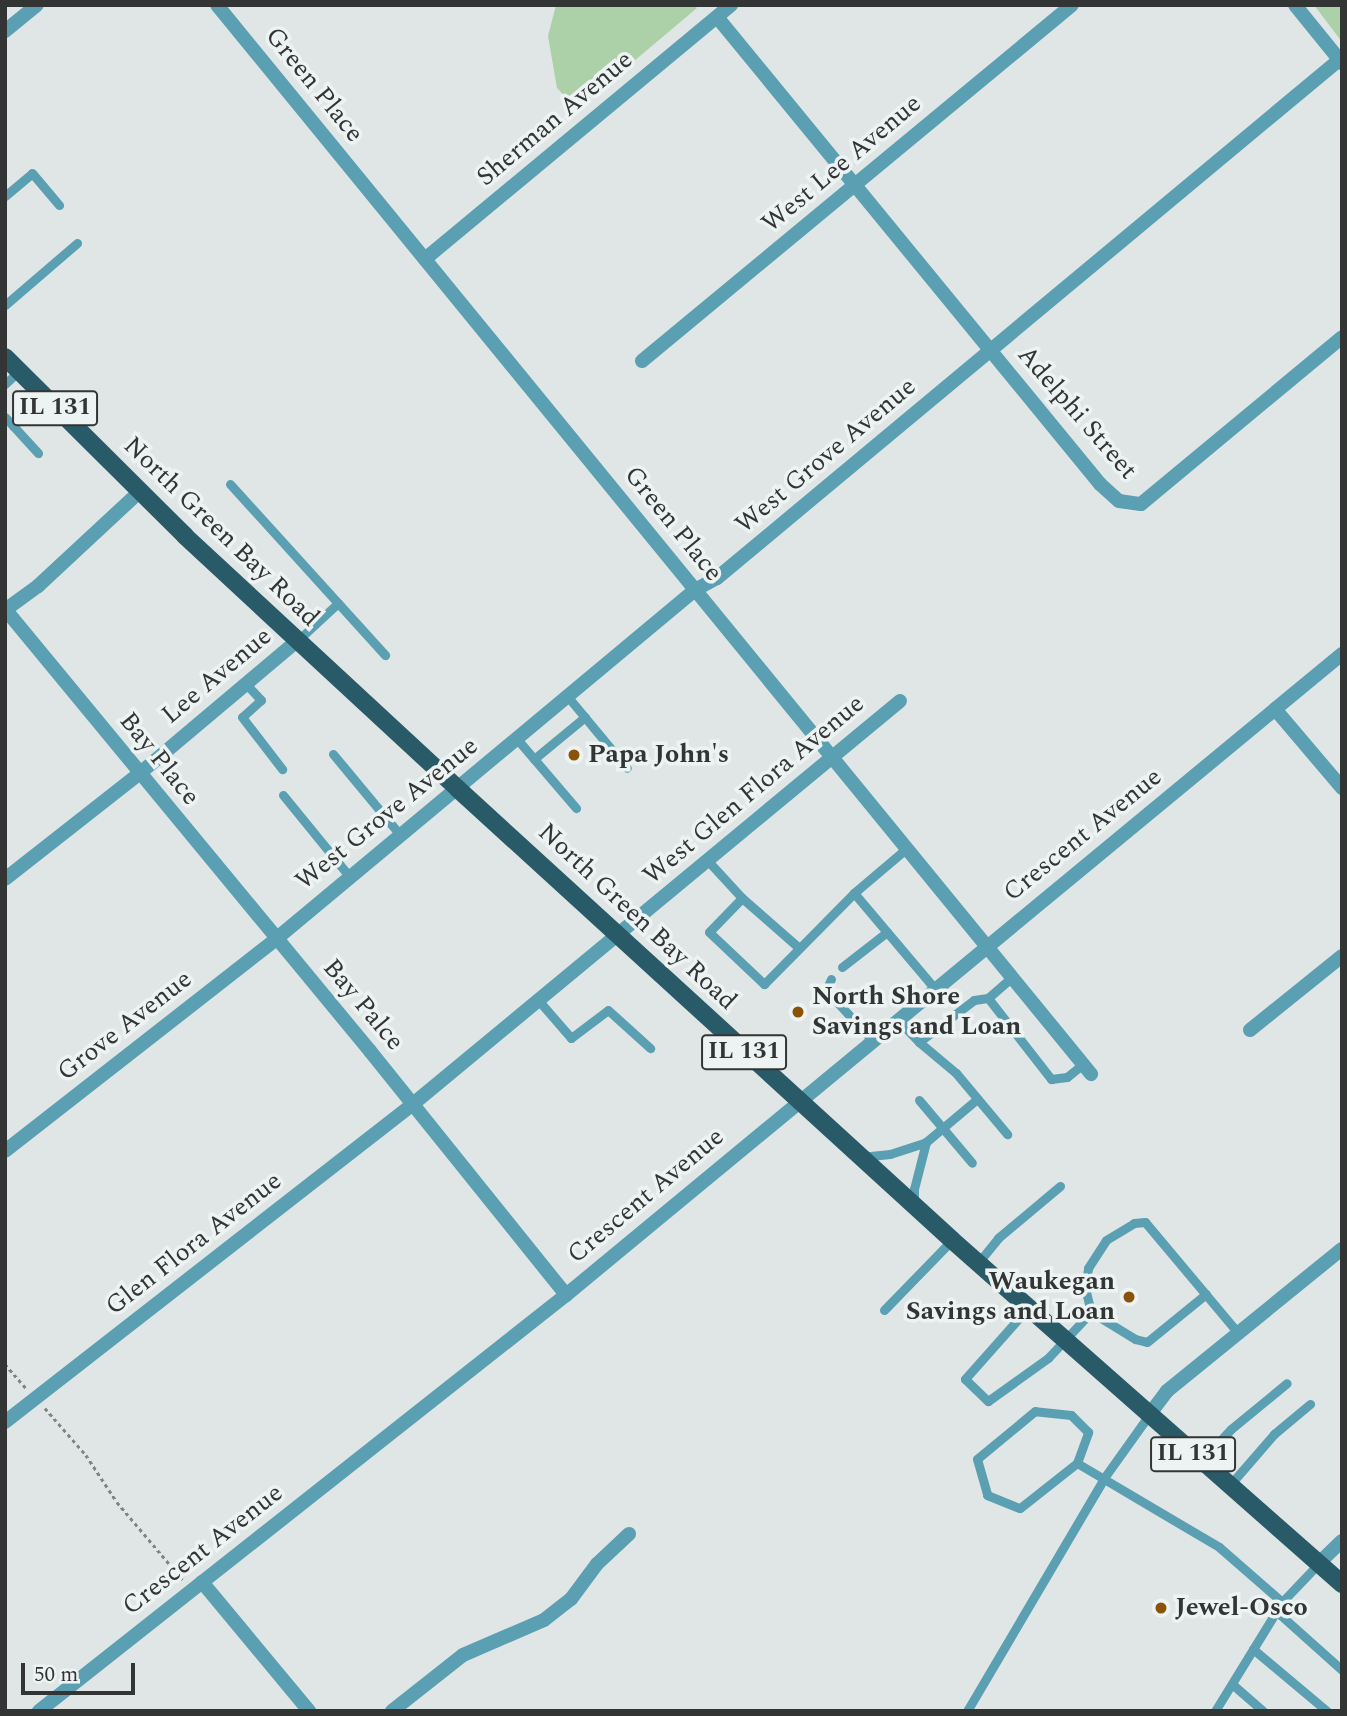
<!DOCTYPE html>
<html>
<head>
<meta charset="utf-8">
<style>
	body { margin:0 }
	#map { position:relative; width:1347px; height:1716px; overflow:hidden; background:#e0e5e5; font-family:Spectral,serif }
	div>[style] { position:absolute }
	.green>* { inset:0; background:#acd1a8 }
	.path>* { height:2.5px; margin-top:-1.25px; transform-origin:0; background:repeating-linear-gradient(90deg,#818484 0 3.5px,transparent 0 7px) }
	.service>* { height:9px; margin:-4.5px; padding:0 4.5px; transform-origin:4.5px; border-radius:4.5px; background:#5b9fb3 }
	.minor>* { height:14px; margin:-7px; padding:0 7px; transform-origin:7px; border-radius:7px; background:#5b9fb3 }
	.primary>* { height:18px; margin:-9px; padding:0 9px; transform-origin:9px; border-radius:9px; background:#295a68 }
	.dots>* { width:19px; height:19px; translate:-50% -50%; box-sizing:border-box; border:4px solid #edf2f2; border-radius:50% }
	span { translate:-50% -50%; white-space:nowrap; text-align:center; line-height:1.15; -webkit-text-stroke:7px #edf2f2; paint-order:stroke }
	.shield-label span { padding:2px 5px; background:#edf2f2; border:2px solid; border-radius:5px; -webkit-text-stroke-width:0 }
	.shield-label { font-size:24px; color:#333535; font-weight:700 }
	.street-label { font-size:26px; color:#333535 }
	.poi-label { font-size:26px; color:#333535; font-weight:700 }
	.left { translate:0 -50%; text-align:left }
	.right { translate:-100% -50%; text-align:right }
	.frame { position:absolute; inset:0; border:7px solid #333535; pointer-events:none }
	.scale { position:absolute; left:21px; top:1663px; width:114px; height:32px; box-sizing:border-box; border:4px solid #333535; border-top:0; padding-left:9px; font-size:21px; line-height:24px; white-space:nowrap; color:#333535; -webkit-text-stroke:5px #edf2f2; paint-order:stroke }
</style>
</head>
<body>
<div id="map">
	<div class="green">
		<div style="clip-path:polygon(556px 5px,693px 5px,697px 8px,577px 109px,557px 88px,548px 36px)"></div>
		<div style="clip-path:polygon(1314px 5px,1342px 5px,1342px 42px)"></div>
	</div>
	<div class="path">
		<div style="left:5px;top:1364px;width:32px;rotate:49deg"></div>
		<div style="left:45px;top:1408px;width:62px;rotate:48.9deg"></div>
		<div style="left:86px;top:1455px;width:56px;rotate:56.6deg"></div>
		<div style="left:117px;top:1502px;width:102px;rotate:49.8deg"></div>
	</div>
	<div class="service">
		<div style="left:5px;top:196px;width:35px;rotate:-40deg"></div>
		<div style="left:32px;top:173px;width:42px;rotate:49.8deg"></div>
		<div style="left:5px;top:305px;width:95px;rotate:-40.7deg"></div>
		<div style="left:5px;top:384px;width:19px;rotate:-43deg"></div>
		<div style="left:5px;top:417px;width:49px;rotate:47.5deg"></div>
		<div style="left:13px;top:426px;width:42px;rotate:-43.1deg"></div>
		<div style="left:230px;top:484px;width:231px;rotate:47.8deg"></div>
		<div style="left:297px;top:641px;width:56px;rotate:-42.8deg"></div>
		<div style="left:246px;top:684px;width:22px;rotate:47deg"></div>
		<div style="left:261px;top:700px;width:25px;rotate:138deg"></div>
		<div style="left:242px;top:717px;width:66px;rotate:52.4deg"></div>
		<div style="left:568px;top:697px;width:92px;rotate:50.3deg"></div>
		<div style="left:517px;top:739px;width:91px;rotate:49.5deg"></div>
		<div style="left:333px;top:754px;width:107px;rotate:50.3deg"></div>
		<div style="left:534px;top:759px;width:66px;rotate:-39.5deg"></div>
		<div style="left:283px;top:795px;width:104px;rotate:50.8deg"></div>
		<div style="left:907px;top:848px;width:70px;rotate:139.7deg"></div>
		<div style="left:854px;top:893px;width:126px;rotate:49.8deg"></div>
		<div style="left:708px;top:861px;width:50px;rotate:47.4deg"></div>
		<div style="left:742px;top:898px;width:74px;rotate:41.2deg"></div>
		<div style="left:742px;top:898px;width:47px;rotate:134.1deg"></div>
		<div style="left:709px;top:932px;width:76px;rotate:43.4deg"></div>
		<div style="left:764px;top:984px;width:128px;rotate:-45.3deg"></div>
		<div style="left:842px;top:967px;width:57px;rotate:-37.9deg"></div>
		<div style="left:831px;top:979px;width:12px;rotate:114deg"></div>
		<div style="left:826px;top:990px;width:68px;rotate:47.4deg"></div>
		<div style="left:988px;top:998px;width:103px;rotate:52.1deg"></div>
		<div style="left:1051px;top:1079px;width:16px;rotate:-7deg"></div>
		<div style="left:1067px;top:1077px;width:21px;rotate:-39deg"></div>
		<div style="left:539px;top:1001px;width:49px;rotate:49.1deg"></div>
		<div style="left:571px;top:1038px;width:46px;rotate:-37.1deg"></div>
		<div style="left:608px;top:1010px;width:57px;rotate:42.1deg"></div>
		<div style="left:897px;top:1019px;width:32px;rotate:46deg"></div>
		<div style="left:919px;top:1042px;width:48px;rotate:40deg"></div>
		<div style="left:956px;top:1073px;width:80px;rotate:50.1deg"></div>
		<div style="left:919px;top:1042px;width:69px;rotate:-37.4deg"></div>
		<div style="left:974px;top:1000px;width:14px;rotate:-8deg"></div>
		<div style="left:988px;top:998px;width:32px;rotate:-41deg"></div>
		<div style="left:919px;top:1100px;width:82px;rotate:49.9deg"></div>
		<div style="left:861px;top:1157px;width:29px;rotate:-6deg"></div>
		<div style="left:890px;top:1154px;width:38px;rotate:-18deg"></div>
		<div style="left:926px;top:1142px;width:67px;rotate:-40.1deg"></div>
		<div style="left:914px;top:1205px;width:16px;rotate:-90deg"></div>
		<div style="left:914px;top:1189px;width:49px;rotate:-75.7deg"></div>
		<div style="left:978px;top:1263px;width:32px;rotate:-51deg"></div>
		<div style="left:998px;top:1238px;width:81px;rotate:-40deg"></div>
		<div style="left:1028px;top:1308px;width:95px;rotate:131.6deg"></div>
		<div style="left:965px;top:1379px;width:32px;rotate:44deg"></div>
		<div style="left:988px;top:1401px;width:74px;rotate:-35.6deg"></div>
		<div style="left:1048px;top:1358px;width:63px;rotate:-46.9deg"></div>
		<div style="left:1091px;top:1312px;width:25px;rotate:-104deg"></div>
		<div style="left:1085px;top:1288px;width:20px;rotate:-81deg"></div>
		<div style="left:1088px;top:1268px;width:33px;rotate:-57deg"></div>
		<div style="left:1106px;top:1240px;width:33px;rotate:-31deg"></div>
		<div style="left:1134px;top:1223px;width:11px;rotate:-5deg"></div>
		<div style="left:1145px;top:1222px;width:145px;rotate:50deg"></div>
		<div style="left:884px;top:1310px;width:98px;rotate:-45.8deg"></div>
		<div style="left:1091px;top:1312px;width:52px;rotate:31.5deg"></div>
		<div style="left:1135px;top:1339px;width:12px;rotate:14deg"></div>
		<div style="left:1147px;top:1342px;width:76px;rotate:-39.1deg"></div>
		<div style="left:1201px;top:1461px;width:44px;rotate:-46.8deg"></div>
		<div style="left:1231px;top:1429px;width:72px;rotate:-39.4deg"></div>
		<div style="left:1077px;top:1463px;width:33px;rotate:-70deg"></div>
		<div style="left:1088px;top:1432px;width:24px;rotate:-135deg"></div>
		<div style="left:1071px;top:1415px;width:36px;rotate:-174deg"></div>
		<div style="left:1035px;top:1411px;width:75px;rotate:140.4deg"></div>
		<div style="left:977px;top:1459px;width:37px;rotate:74deg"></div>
		<div style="left:987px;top:1495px;width:35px;rotate:22deg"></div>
		<div style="left:1020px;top:1508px;width:73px;rotate:-38.3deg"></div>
		<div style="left:1077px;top:1463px;width:165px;rotate:30.6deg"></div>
		<div style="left:1219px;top:1547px;width:84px;rotate:41.1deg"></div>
		<div style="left:1229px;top:1486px;width:69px;rotate:-49.1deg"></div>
		<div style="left:1274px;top:1434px;width:47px;rotate:-39.8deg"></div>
		<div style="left:1276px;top:1611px;width:89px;rotate:41.8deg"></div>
		<div style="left:1253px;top:1649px;width:97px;rotate:40deg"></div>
		<div style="left:1232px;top:1684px;width:41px;rotate:41.1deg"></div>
		<div style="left:967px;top:1711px;width:270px;rotate:-59.5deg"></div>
		<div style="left:1104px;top:1478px;width:77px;rotate:-54.5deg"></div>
		<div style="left:1215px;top:1711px;width:128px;rotate:-58.4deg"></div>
		<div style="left:1282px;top:1602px;width:52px;rotate:-46.5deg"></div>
	</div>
	<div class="minor">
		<div style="left:217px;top:5px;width:1381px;rotate:50.73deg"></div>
		<div style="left:1295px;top:5px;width:75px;rotate:51deg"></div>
		<div style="left:717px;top:17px;width:604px;rotate:50.64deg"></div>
		<div style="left:1100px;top:484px;width:25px;rotate:42deg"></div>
		<div style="left:1119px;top:501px;width:22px;rotate:8deg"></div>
		<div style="left:1141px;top:504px;width:261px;rotate:-39.7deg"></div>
		<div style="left:5px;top:31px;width:41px;rotate:-39.1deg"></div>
		<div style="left:425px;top:259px;width:398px;rotate:-39.7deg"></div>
		<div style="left:642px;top:361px;width:558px;rotate:-39.62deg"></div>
		<div style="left:5px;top:609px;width:573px;rotate:50.45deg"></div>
		<div style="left:370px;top:1051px;width:313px;rotate:51.2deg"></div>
		<div style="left:5px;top:610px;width:41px;rotate:-36deg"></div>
		<div style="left:38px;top:586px;width:138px;rotate:-42.9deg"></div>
		<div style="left:1275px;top:709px;width:104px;rotate:49.7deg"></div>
		<div style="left:5px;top:879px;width:170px;rotate:-38.1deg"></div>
		<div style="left:139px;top:774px;width:207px;rotate:-40.1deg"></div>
		<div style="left:1250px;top:1030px;width:118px;rotate:-38.8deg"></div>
		<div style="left:5px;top:1151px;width:344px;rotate:-38deg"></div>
		<div style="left:276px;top:939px;width:545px;rotate:-39.79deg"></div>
		<div style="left:695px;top:590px;width:25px;rotate:-29deg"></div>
		<div style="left:717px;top:578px;width:809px;rotate:-39.79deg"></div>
		<div style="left:1149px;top:1415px;width:30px;rotate:-53deg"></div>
		<div style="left:1167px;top:1391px;width:225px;rotate:-39.1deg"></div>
		<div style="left:5px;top:1422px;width:517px;rotate:-37.93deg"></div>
		<div style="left:413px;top:1104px;width:632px;rotate:-39.61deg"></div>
		<div style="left:1318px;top:1564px;width:33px;rotate:-44deg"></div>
		<div style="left:202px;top:1582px;width:168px;rotate:50.3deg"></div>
		<div style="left:39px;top:1711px;width:671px;rotate:-38.29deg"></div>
		<div style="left:566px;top:1295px;width:1007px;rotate:-39.56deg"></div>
		<div style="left:392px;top:1711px;width:90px;rotate:-38.3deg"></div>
		<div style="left:463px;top:1655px;width:88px;rotate:-23.4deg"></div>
		<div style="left:544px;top:1620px;width:34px;rotate:-38deg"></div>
		<div style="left:571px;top:1599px;width:44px;rotate:-53.4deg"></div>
		<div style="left:597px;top:1564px;width:44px;rotate:-43.2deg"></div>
	</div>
	<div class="primary">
		<div style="left:5px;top:357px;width:254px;rotate:44.8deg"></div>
		<div style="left:185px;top:536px;width:372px;rotate:42.8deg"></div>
		<div style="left:458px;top:789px;width:669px;rotate:42.39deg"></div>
		<div style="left:952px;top:1240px;width:520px;rotate:41.41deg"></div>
	</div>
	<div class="dots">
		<div style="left:574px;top:755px;background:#8b5309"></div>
		<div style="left:798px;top:1012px;background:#8b5309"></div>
		<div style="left:1129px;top:1297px;background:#8b5309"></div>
		<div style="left:1161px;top:1608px;background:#8b5309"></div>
	</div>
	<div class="shield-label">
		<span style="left:55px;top:408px">IL 131</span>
		<span style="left:744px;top:1052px">IL 131</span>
		<span style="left:1193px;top:1454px">IL 131</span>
	</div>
	<div class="street-label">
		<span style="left:314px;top:85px;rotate:51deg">Green Place</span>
		<span style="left:555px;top:119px;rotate:-40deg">Sherman Avenue</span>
		<span style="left:842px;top:164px;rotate:-40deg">West Lee Avenue</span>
		<span style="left:1077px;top:413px;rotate:49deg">Adelphi Street</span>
		<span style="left:826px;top:456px;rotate:-40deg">West Grove Avenue</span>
		<span style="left:673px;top:524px;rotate:51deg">Green Place</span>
		<span style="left:221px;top:532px;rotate:44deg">North Green Bay Road</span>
		<span style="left:217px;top:676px;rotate:-40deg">Lee Avenue</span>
		<span style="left:159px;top:759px;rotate:51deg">Bay Place</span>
		<span style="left:754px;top:790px;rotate:-40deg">West Glen Flora Avenue</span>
		<span style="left:387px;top:814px;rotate:-39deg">West Grove Avenue</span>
		<span style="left:1083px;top:835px;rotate:-39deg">Crescent Avenue</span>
		<span style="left:637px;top:917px;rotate:43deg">North Green Bay Road</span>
		<span style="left:363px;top:1005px;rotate:50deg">Bay Palce</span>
		<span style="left:125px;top:1026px;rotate:-38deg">Grove Avenue</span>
		<span style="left:646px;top:1196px;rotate:-40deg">Crescent Avenue</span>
		<span style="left:194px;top:1244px;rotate:-38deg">Glen Flora Avenue</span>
		<span style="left:203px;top:1550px;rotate:-38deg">Crescent Avenue</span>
	</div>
	<div class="poi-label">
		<span class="left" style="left:588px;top:755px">Papa John's</span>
		<span class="left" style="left:812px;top:1012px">North Shore<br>Savings and Loan</span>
		<span class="right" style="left:1115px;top:1297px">Waukegan<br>Savings and Loan</span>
		<span class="left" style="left:1175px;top:1608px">Jewel-Osco</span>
	</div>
	<div class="frame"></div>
	<div class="scale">50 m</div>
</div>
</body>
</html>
